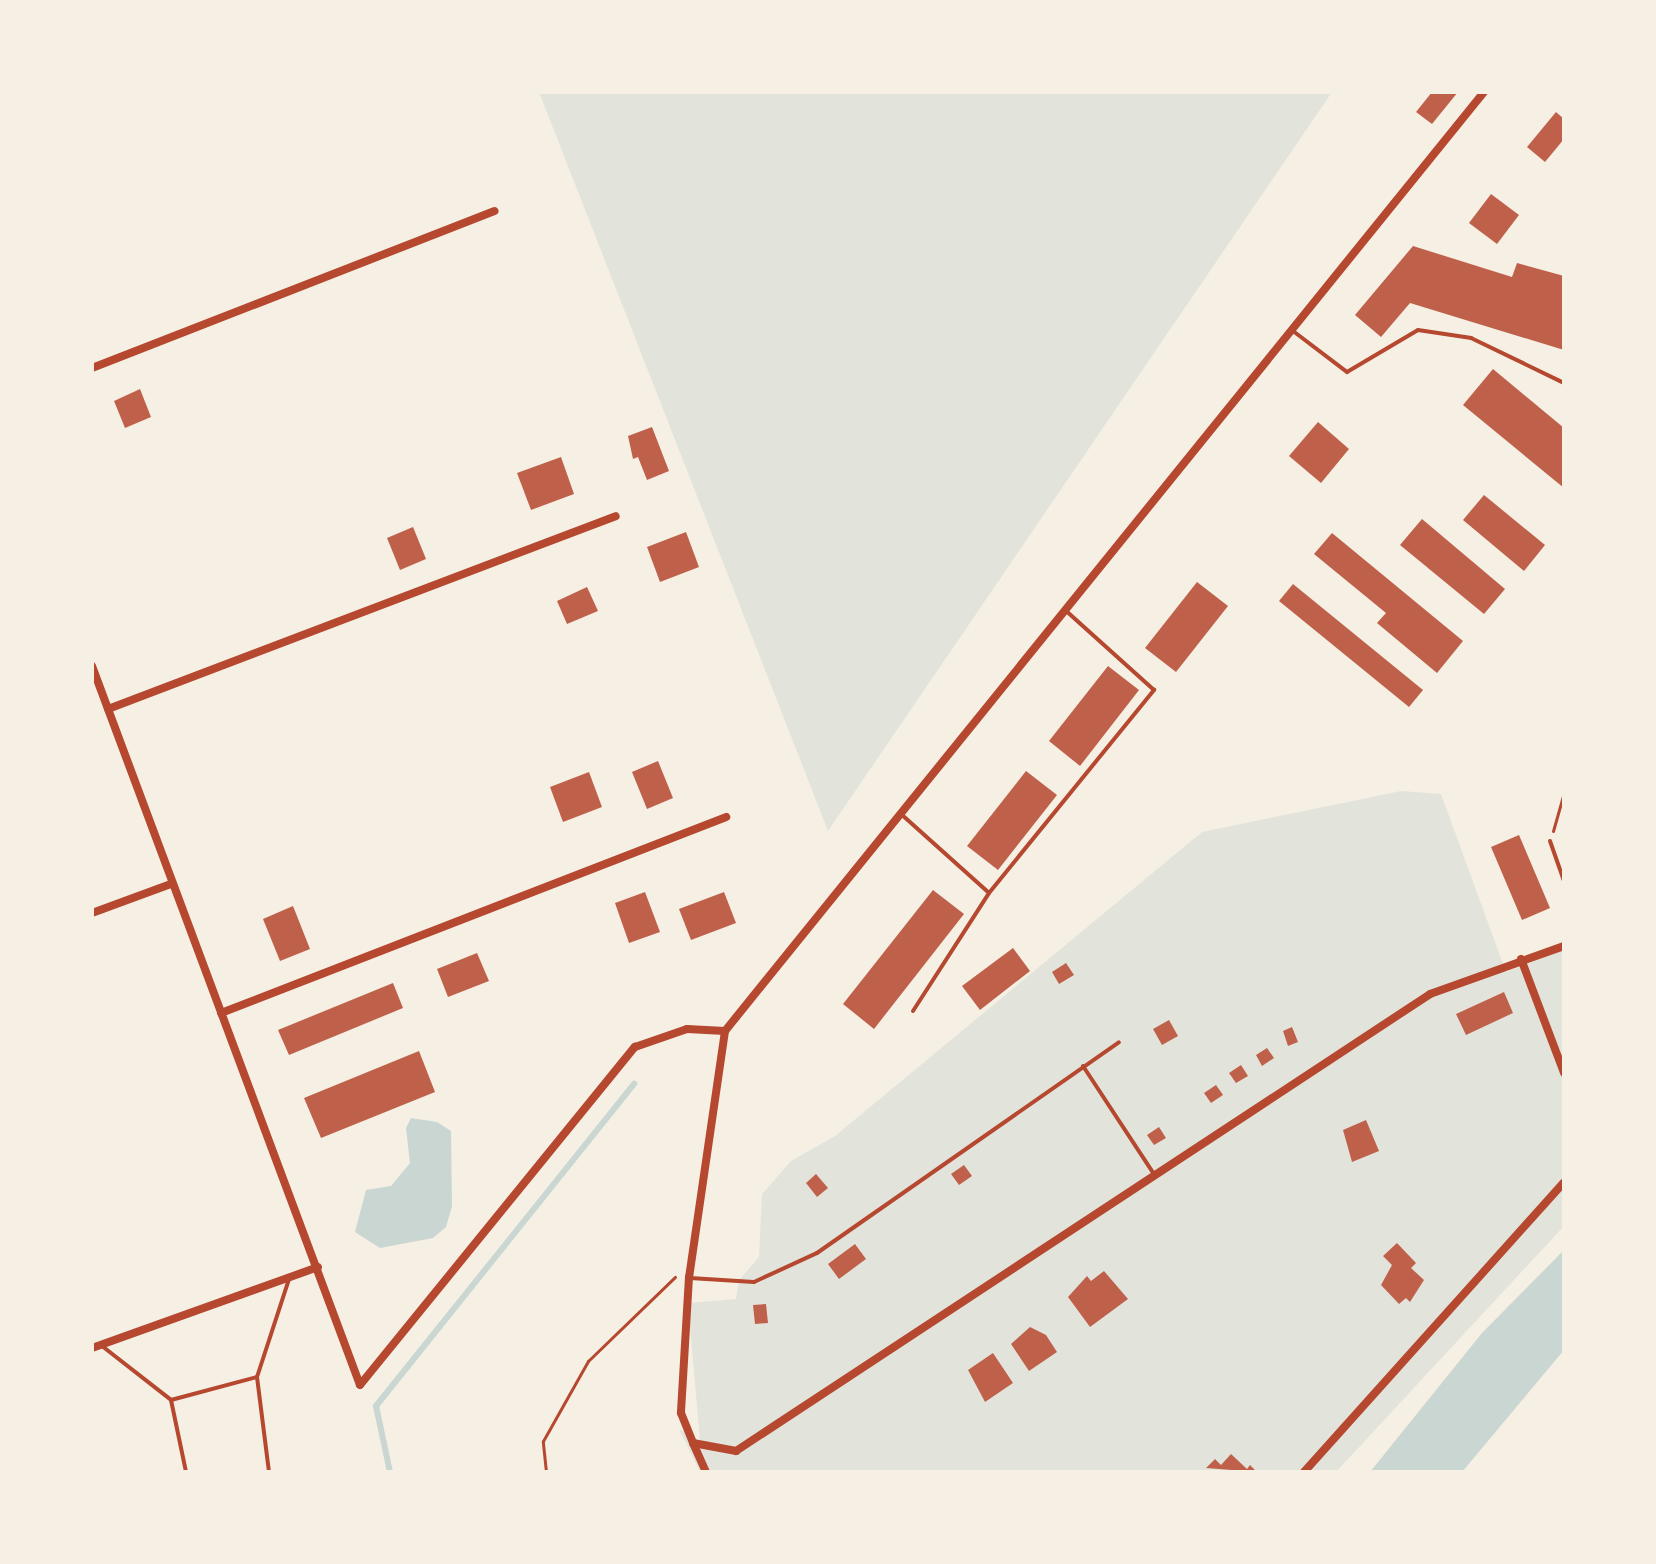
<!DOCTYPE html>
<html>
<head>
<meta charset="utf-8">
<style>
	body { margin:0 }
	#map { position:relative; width:1656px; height:1564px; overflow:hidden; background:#f6efe4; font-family:Barlow,sans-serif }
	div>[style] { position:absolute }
	.green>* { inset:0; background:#e2e4dc }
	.water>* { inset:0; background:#c9d6d2 }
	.stream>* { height:6px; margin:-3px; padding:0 3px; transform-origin:3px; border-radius:3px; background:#c9d6d2 }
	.building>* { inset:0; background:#bf614a }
	.path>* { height:3px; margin:-1.5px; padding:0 1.5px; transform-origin:1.5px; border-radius:1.5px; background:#b5482f }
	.service>* { height:4px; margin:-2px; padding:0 2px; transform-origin:2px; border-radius:2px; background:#b5482f }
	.minor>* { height:8px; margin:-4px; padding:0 4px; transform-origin:4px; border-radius:4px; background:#b5482f }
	span { translate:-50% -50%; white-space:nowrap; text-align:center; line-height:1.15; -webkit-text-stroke:8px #f6efe4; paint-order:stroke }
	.frame { position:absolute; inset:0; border:94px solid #f6efe4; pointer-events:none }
</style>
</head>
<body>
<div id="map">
	<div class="green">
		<div style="clip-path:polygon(539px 92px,1332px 92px,828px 831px)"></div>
		<div style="clip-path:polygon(1401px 791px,1441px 794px,1506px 972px,1564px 950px,1564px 1226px,1336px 1472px,700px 1472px,679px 1429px,700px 1441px,688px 1303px,736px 1299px,739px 1280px,759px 1257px,762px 1194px,791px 1161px,835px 1136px,1202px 832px)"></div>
	</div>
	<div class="water">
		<div style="clip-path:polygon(411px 1118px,437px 1122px,451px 1131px,452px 1206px,446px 1227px,433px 1238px,380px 1248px,355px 1232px,366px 1190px,391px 1186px,410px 1163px,406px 1128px)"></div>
		<div style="clip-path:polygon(1564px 1250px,1564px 1350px,1462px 1472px,1370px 1472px,1482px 1333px)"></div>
	</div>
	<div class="stream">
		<div style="left:390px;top:1472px;width:67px;rotate:-102deg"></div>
		<div style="left:376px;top:1406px;width:413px;rotate:-51.3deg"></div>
	</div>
	<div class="building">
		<div style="clip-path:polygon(1432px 92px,1458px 92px,1432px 124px,1416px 112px)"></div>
		<div style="clip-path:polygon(1556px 112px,1564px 119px,1564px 139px,1545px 162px,1527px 147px)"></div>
		<div style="clip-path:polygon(1491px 194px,1519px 215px,1497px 244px,1469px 223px)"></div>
		<div style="clip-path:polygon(1413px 246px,1512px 277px,1517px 263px,1564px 276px,1564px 350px,1410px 303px,1381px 337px,1355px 315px)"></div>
		<div style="clip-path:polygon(1493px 369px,1564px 428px,1564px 488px,1463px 405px)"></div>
		<div style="clip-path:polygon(140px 389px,151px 417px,125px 428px,114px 401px)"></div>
		<div style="clip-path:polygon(1318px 422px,1349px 449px,1321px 483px,1289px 456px)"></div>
		<div style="clip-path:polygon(652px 427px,669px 471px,647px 480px,638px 457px,633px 459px,628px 436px)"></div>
		<div style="clip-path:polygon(561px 457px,574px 494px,531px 510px,517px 473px)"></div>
		<div style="clip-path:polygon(1484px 495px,1545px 545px,1524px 571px,1463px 520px)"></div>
		<div style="clip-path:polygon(1422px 519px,1505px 589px,1484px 614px,1400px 545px)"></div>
		<div style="clip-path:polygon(413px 527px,426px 559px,400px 570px,387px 538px)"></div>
		<div style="clip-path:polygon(686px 532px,699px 567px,660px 582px,647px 547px)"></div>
		<div style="clip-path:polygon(1332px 533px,1463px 641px,1437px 673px,1377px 623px,1386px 613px,1314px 554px)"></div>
		<div style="clip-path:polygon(1197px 582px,1228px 606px,1176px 672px,1145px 648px)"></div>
		<div style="clip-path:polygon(1293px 584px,1423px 690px,1409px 707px,1279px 601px)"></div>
		<div style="clip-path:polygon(587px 587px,598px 611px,567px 624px,557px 601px)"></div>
		<div style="clip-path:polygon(1108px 666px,1139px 690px,1080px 766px,1049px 741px)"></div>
		<div style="clip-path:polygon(658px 761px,673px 798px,647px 809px,632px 772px)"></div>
		<div style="clip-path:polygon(1026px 771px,1057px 795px,998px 870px,967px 846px)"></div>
		<div style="clip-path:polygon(589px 772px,602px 807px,563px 822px,550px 787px)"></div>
		<div style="clip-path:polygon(1519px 835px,1550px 908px,1522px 920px,1491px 847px)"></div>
		<div style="clip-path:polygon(933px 890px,964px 914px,874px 1029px,843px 1004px)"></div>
		<div style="clip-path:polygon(645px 892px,660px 932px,629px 943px,615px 903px)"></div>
		<div style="clip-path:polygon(724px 892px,736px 923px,691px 940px,679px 909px)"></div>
		<div style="clip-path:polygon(293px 906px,310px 949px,280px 961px,263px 919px)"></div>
		<div style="clip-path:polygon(1013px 948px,1030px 971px,980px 1010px,962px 986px)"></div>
		<div style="clip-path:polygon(477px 953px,489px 981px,448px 997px,437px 969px)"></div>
		<div style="clip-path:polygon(1066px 963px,1074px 975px,1059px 984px,1052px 972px)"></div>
		<div style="clip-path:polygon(393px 983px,403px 1008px,289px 1055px,278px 1030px)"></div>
		<div style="clip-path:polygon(1504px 992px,1513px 1013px,1466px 1035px,1456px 1014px)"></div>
		<div style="clip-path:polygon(1169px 1020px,1178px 1036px,1162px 1045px,1153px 1029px)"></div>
		<div style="clip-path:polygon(1292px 1027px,1298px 1042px,1288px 1046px,1283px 1031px)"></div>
		<div style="clip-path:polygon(1267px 1048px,1274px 1058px,1262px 1066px,1256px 1055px)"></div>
		<div style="clip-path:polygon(419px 1051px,435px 1092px,321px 1138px,304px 1098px)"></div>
		<div style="clip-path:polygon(1241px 1065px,1248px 1076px,1236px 1083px,1229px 1073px)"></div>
		<div style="clip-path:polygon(1216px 1085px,1223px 1095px,1211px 1103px,1204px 1093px)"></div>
		<div style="clip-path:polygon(1366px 1120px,1379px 1151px,1352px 1162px,1343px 1130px)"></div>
		<div style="clip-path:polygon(1159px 1127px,1166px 1138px,1154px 1145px,1147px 1135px)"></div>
		<div style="clip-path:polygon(964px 1165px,972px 1176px,959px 1185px,951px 1174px)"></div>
		<div style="clip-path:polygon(816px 1174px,828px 1188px,817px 1197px,806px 1183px)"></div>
		<div style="clip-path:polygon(1397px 1243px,1416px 1263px,1411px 1268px,1424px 1280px,1410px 1302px,1406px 1298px,1399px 1304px,1381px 1285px,1392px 1265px,1383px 1256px)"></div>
		<div style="clip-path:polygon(855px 1244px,866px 1259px,839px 1279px,828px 1264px)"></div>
		<div style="clip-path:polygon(1104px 1271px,1128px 1299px,1090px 1327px,1068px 1297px,1087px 1276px,1091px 1281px)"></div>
		<div style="clip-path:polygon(766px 1304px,768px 1323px,755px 1324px,753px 1305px)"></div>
		<div style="clip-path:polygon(1030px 1327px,1046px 1335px,1057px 1352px,1029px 1371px,1011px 1344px)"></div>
		<div style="clip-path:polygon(993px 1353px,1013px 1383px,985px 1402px,968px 1370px)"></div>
		<div style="clip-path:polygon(1231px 1454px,1247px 1469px,1250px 1465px,1257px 1472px,1206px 1468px,1215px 1459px,1221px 1465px)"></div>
	</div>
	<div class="path">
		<div style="left:1553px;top:831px;width:41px;rotate:-74.2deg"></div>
		<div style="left:546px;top:1472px;width:31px;rotate:-96deg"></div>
		<div style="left:543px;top:1441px;width:92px;rotate:-60.6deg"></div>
		<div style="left:588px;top:1361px;width:121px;rotate:-44deg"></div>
	</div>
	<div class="service">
		<div style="left:1293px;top:331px;width:68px;rotate:37.2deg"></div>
		<div style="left:1347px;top:372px;width:82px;rotate:-30.6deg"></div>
		<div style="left:1418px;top:330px;width:54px;rotate:8.6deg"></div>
		<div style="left:1471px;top:338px;width:103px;rotate:25.8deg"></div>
		<div style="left:901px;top:814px;width:118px;rotate:41.9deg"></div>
		<div style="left:989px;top:893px;width:262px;rotate:-50.9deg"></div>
		<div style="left:1154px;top:690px;width:120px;rotate:-138deg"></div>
		<div style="left:1550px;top:841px;width:42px;rotate:70.7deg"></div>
		<div style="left:913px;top:1011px;width:140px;rotate:-57.2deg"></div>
		<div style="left:1083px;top:1066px;width:129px;rotate:56.7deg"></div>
		<div style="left:690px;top:1278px;width:64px;rotate:3.6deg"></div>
		<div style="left:754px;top:1282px;width:69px;rotate:-24.7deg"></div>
		<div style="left:817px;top:1253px;width:368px;rotate:-34.9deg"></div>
		<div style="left:102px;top:1346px;width:88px;rotate:38deg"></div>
		<div style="left:171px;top:1400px;width:89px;rotate:-15deg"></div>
		<div style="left:257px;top:1377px;width:103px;rotate:-71.9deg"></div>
		<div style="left:257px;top:1377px;width:96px;rotate:82.8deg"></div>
		<div style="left:171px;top:1400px;width:74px;rotate:78.2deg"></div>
	</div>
	<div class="minor">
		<div style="left:1484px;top:92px;width:1207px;rotate:128.95deg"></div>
		<div style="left:725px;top:1031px;width:249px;rotate:98.3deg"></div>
		<div style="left:689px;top:1277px;width:136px;rotate:93.4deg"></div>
		<div style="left:681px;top:1413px;width:32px;rotate:68deg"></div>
		<div style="left:693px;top:1443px;width:44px;rotate:10.5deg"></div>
		<div style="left:736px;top:1451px;width:831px;rotate:-33.36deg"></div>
		<div style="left:1430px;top:994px;width:142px;rotate:-19.7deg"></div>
		<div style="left:92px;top:368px;width:432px;rotate:-21.3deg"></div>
		<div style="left:92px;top:666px;width:767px;rotate:69.56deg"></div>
		<div style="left:360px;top:1385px;width:436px;rotate:-50.9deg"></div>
		<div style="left:635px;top:1047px;width:55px;rotate:-19.1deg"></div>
		<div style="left:687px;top:1029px;width:38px;rotate:3deg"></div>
		<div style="left:108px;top:709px;width:543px;rotate:-20.8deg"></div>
		<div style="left:92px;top:913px;width:84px;rotate:-20.2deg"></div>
		<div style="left:1521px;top:959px;width:122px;rotate:69.3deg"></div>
		<div style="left:221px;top:1013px;width:542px;rotate:-21.21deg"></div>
		<div style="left:92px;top:1348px;width:240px;rotate:-19.7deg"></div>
		<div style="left:693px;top:1443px;width:32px;rotate:66deg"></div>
		<div style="left:1304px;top:1472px;width:389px;rotate:-48.1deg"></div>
	</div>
	<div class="frame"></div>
</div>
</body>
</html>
